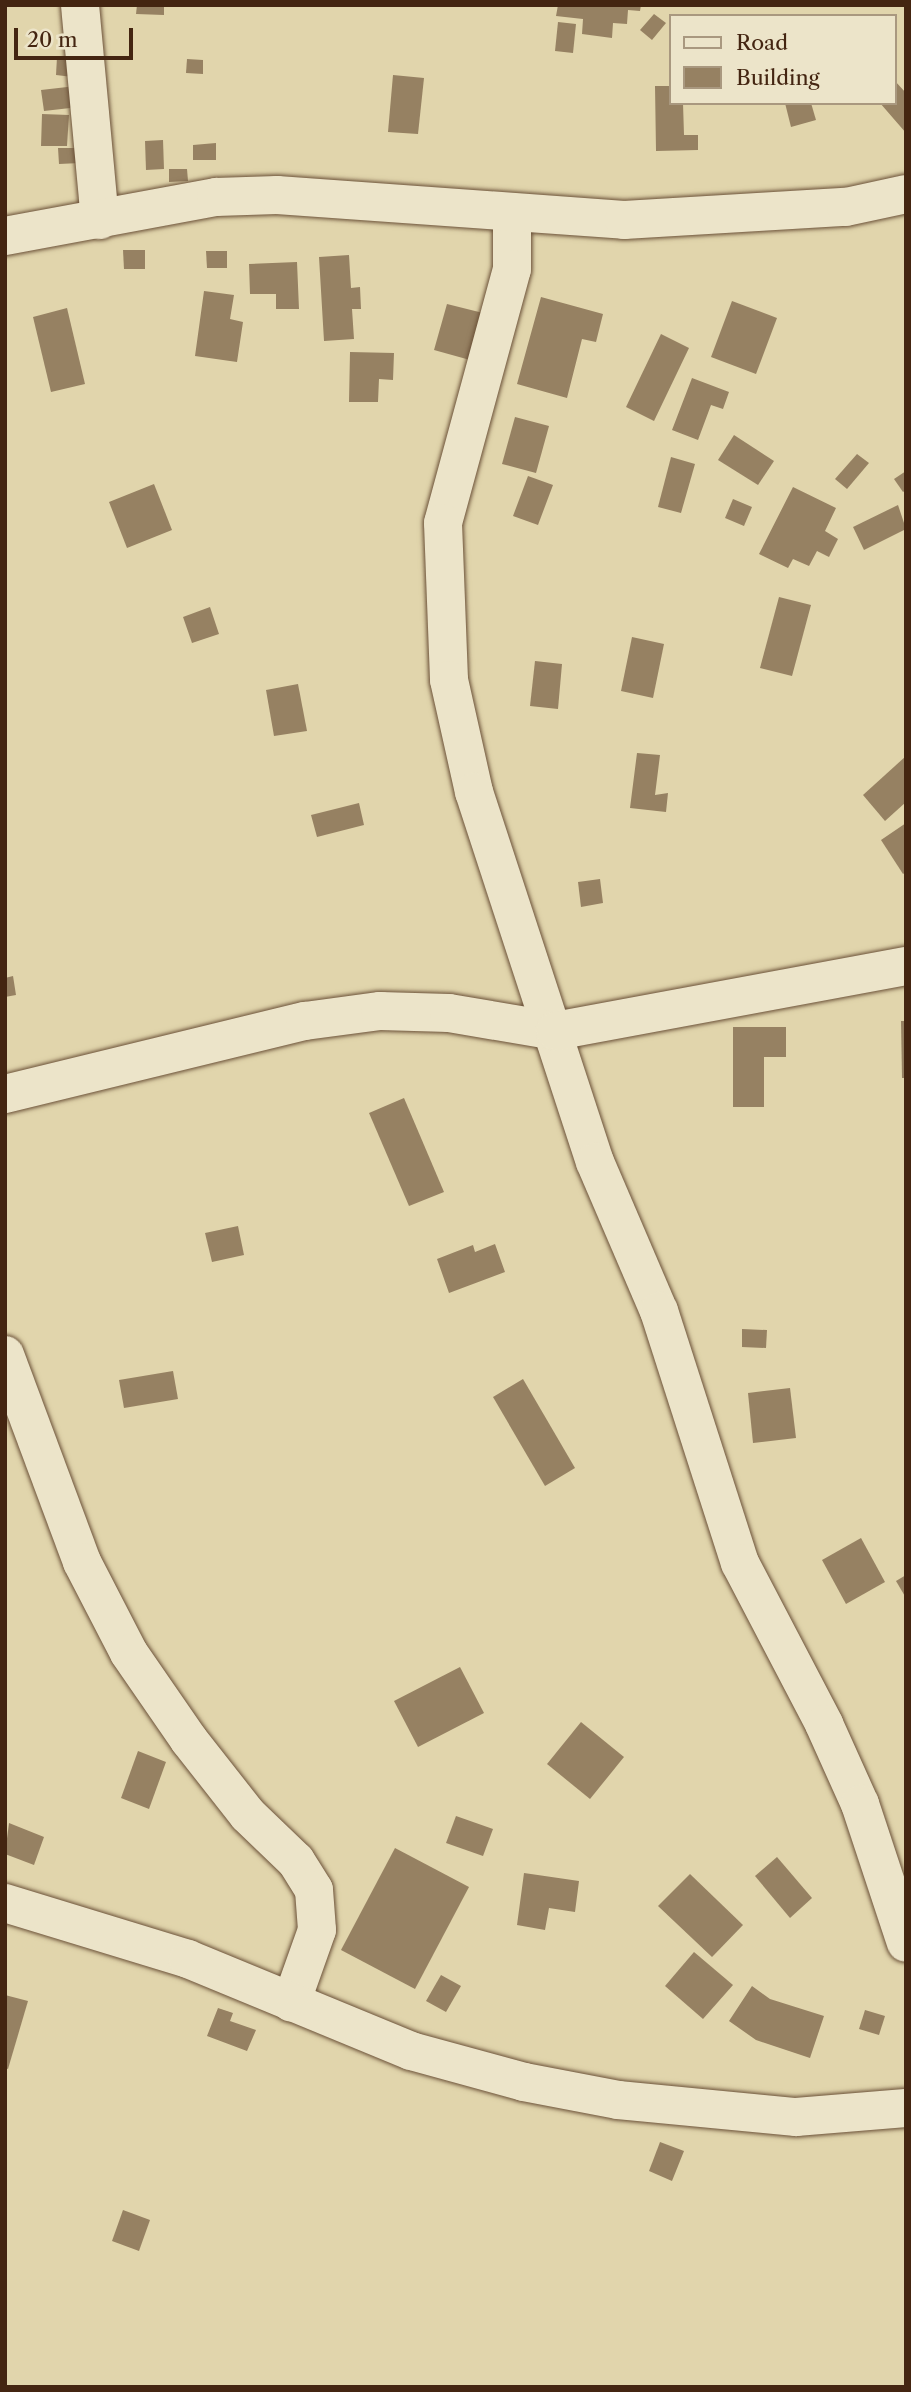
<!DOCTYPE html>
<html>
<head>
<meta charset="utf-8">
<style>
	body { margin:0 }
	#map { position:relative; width:911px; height:2392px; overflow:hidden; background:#e1d5ac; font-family:"Libre Caslon Text",serif }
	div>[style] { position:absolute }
	.building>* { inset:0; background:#968162 }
	.roads { filter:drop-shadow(0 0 2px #6b5138) drop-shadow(0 0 2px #6b5138) }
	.minor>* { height:38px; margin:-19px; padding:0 19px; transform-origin:19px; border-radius:19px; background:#ece4c9 }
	span { translate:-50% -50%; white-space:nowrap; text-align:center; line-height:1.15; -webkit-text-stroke:6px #ece4c9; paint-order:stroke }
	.frame { position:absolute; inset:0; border:7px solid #442511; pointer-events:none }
	.legend { position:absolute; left:669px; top:14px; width:228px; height:91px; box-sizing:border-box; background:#ece4c9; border:2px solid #a9987f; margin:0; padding:9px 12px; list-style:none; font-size:21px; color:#442511 }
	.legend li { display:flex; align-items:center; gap:14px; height:35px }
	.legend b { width:35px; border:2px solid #a9987f }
	.scale { position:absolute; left:14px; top:28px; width:119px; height:32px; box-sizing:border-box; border:4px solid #442511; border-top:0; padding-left:9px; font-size:21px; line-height:24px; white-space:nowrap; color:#442511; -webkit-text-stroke:5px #ece4c9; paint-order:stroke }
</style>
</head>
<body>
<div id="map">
	<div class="building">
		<div style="clip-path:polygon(137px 5px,164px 5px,164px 15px,136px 14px)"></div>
		<div style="clip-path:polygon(558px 5px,641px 5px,640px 11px,628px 10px,627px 24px,613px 23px,612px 38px,582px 34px,583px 19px,556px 16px)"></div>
		<div style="clip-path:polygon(654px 14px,666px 23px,652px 40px,640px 30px)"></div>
		<div style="clip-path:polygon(558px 22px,576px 24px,573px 53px,555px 51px)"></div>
		<div style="clip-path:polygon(57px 57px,75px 58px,73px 77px,56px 75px)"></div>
		<div style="clip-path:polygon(187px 59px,203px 60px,203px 74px,186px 73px)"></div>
		<div style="clip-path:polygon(393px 75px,424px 78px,418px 134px,388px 132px)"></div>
		<div style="clip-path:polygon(895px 81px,906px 93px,906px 133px,880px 103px,895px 103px)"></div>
		<div style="clip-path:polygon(76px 86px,79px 107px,44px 111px,41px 90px)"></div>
		<div style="clip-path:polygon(655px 86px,671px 86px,671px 103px,683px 103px,684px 135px,698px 135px,698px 150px,656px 151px)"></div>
		<div style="clip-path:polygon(785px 103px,811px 103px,816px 120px,791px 127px)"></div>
		<div style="clip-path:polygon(42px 114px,69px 115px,67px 146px,41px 146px)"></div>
		<div style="clip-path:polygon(163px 140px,164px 169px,146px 170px,145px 141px)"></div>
		<div style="clip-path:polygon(216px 143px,216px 160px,193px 160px,193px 145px)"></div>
		<div style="clip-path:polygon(58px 148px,79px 148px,80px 163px,59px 164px)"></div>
		<div style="clip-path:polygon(169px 169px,187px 169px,188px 181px,169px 182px)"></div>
		<div style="clip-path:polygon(123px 250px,145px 250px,145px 269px,124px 269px)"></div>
		<div style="clip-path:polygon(206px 251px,227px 251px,227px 268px,207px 268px)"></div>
		<div style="clip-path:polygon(349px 255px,351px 288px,360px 287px,361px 309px,352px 309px,354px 339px,324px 341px,319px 257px)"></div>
		<div style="clip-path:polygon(297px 262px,299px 309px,276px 309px,276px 294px,250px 294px,249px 264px)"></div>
		<div style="clip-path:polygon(204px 291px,234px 295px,230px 319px,243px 322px,237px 362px,195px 356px)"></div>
		<div style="clip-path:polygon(541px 297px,603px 314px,596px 342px,582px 339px,567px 398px,517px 384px)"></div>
		<div style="clip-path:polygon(732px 301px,777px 318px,756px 374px,711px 357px)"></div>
		<div style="clip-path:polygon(447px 304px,483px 313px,470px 360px,434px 350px)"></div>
		<div style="clip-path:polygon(67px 308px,85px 384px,51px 392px,33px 317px)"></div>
		<div style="clip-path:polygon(661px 334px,689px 348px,654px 421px,626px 407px)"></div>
		<div style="clip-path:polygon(350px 352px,394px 353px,393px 380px,379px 379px,378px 402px,349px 402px)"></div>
		<div style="clip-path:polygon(692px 378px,729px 392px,723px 409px,711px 405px,698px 440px,672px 430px)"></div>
		<div style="clip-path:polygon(515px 417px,549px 426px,536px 473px,502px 464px)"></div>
		<div style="clip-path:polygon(734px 435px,774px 461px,758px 485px,718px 460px)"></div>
		<div style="clip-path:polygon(857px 454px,869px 463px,847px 489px,835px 479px)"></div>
		<div style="clip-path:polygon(671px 457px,695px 464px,681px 513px,658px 507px)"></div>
		<div style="clip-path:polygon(906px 471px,906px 490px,903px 492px,894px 479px)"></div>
		<div style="clip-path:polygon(528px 476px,553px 485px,538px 525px,513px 516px)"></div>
		<div style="clip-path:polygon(154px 484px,172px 530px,127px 548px,109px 502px)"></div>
		<div style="clip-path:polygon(793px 487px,836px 508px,825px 531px,838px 539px,829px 557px,817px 551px,809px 566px,793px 559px,788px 568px,759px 554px)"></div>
		<div style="clip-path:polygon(733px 499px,752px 507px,744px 526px,725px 518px)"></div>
		<div style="clip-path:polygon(898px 505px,906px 529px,864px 550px,853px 527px)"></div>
		<div style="clip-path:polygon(779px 597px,811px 605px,792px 676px,760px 668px)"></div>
		<div style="clip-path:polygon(210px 607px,219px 634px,192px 643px,183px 617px)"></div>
		<div style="clip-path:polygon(632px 637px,664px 644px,653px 698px,621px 691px)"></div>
		<div style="clip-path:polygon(535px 661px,562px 664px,558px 709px,530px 706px)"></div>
		<div style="clip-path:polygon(298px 684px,307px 731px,274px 736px,266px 690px)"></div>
		<div style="clip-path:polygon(637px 753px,660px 755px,655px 795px,668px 793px,666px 812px,630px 808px)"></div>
		<div style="clip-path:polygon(906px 756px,906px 802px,885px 821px,863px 795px)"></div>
		<div style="clip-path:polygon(359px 803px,364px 825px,317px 837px,311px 815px)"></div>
		<div style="clip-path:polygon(906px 823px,906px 872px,903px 874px,881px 840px)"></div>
		<div style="clip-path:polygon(600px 879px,603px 903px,581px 907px,578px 882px)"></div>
		<div style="clip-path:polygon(13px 976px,16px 995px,5px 997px,5px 978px)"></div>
		<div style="clip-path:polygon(901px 1021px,906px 1021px,906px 1078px,902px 1078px)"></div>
		<div style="clip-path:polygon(733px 1027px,786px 1027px,786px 1057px,764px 1057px,764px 1107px,733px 1107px)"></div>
		<div style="clip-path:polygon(404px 1098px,444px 1192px,409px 1206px,369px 1113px)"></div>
		<div style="clip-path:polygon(238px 1226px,244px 1255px,212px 1262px,205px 1233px)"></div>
		<div style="clip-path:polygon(495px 1244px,505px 1272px,449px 1293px,437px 1259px,473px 1245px,475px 1252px)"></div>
		<div style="clip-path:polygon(742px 1329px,767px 1330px,766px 1348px,742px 1347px)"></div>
		<div style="clip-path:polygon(173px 1371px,178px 1399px,124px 1408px,119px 1380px)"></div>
		<div style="clip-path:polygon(523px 1379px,575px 1468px,545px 1486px,493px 1397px)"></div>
		<div style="clip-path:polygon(790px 1388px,796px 1438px,753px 1443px,748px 1393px)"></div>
		<div style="clip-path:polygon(861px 1538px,885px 1582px,846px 1604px,822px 1560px)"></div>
		<div style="clip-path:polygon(906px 1575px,906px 1598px,896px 1581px)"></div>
		<div style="clip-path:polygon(460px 1667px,484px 1713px,418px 1747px,394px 1701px)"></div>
		<div style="clip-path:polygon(581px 1722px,624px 1757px,590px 1799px,547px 1764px)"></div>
		<div style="clip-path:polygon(138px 1751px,166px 1762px,149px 1809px,121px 1798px)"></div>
		<div style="clip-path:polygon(456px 1816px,493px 1829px,483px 1856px,446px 1843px)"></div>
		<div style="clip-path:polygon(9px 1823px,44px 1837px,34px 1865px,5px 1854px)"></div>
		<div style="clip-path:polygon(395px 1848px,469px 1887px,415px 1989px,341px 1950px)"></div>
		<div style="clip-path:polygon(777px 1857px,812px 1898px,790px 1918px,755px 1876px)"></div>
		<div style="clip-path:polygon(524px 1873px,579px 1881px,575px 1912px,549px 1908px,545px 1930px,517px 1925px)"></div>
		<div style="clip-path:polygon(690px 1874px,743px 1925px,712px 1957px,658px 1906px)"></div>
		<div style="clip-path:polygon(694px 1952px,733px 1985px,703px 2019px,665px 1986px)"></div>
		<div style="clip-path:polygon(441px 1975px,461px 1986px,446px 2012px,426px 2001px)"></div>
		<div style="clip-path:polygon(752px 1986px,770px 1999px,824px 2016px,810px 2058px,756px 2040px,729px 2021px)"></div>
		<div style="clip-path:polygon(5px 1995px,28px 2001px,8px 2069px,5px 2068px)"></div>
		<div style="clip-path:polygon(218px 2008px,233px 2013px,230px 2021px,256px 2030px,247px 2051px,207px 2036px)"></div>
		<div style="clip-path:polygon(865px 2010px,885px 2016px,879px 2035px,859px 2029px)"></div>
		<div style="clip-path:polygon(660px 2142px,684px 2151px,672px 2181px,649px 2171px)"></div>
		<div style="clip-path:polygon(123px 2210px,150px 2220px,139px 2251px,112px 2241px)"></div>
	</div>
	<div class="roads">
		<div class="minor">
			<div style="left:80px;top:5px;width:216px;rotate:84.7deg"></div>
			<div style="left:512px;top:213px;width:56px;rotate:90deg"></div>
			<div style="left:512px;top:269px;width:263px;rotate:105.2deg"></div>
			<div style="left:443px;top:523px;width:157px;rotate:87.8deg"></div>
			<div style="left:449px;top:680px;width:115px;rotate:77.4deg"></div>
			<div style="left:474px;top:792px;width:389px;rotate:71.9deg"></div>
			<div style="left:595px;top:1162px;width:162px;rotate:66.8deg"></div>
			<div style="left:659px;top:1311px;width:265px;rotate:72.2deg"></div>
			<div style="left:740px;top:1563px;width:182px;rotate:62.4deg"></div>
			<div style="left:824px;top:1724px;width:88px;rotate:65.8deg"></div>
			<div style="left:860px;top:1804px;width:146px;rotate:71.7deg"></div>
			<div style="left:5px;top:236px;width:215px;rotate:-10.5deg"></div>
			<div style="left:216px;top:197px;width:61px;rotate:-1.9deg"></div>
			<div style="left:277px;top:195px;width:348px;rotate:4.1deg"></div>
			<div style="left:624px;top:220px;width:222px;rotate:-3.4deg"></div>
			<div style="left:846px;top:207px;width:61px;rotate:-12.2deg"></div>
			<div style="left:5px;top:1094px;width:309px;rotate:-13.7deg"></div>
			<div style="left:305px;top:1021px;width:76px;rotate:-7.6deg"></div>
			<div style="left:380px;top:1011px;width:69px;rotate:1.7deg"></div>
			<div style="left:449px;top:1013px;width:108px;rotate:9.6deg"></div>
			<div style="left:555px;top:1031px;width:357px;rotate:-10.5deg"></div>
			<div style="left:5px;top:1355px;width:221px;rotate:69.6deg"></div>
			<div style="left:82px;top:1562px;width:102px;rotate:62.7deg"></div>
			<div style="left:129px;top:1653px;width:106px;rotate:55.4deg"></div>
			<div style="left:189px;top:1740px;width:95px;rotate:51.8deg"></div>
			<div style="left:248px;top:1815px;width:66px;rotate:43.8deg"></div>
			<div style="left:296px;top:1861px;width:34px;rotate:58deg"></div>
			<div style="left:314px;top:1890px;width:40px;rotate:85.7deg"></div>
			<div style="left:317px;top:1930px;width:77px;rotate:109.6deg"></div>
			<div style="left:5px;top:1903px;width:191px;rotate:17deg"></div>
			<div style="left:188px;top:1959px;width:241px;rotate:22.4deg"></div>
			<div style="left:411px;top:2051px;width:117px;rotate:15.3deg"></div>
			<div style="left:524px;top:2082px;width:96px;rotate:10.8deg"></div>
			<div style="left:618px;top:2100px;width:179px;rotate:5.5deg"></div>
			<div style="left:796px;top:2117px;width:110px;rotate:-4.7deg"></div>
		</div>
	</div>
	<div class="frame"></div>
	<ul class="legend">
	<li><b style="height:9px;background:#ece4c9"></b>Road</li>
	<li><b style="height:19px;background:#968162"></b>Building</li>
	</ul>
	<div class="scale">20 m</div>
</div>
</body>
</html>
